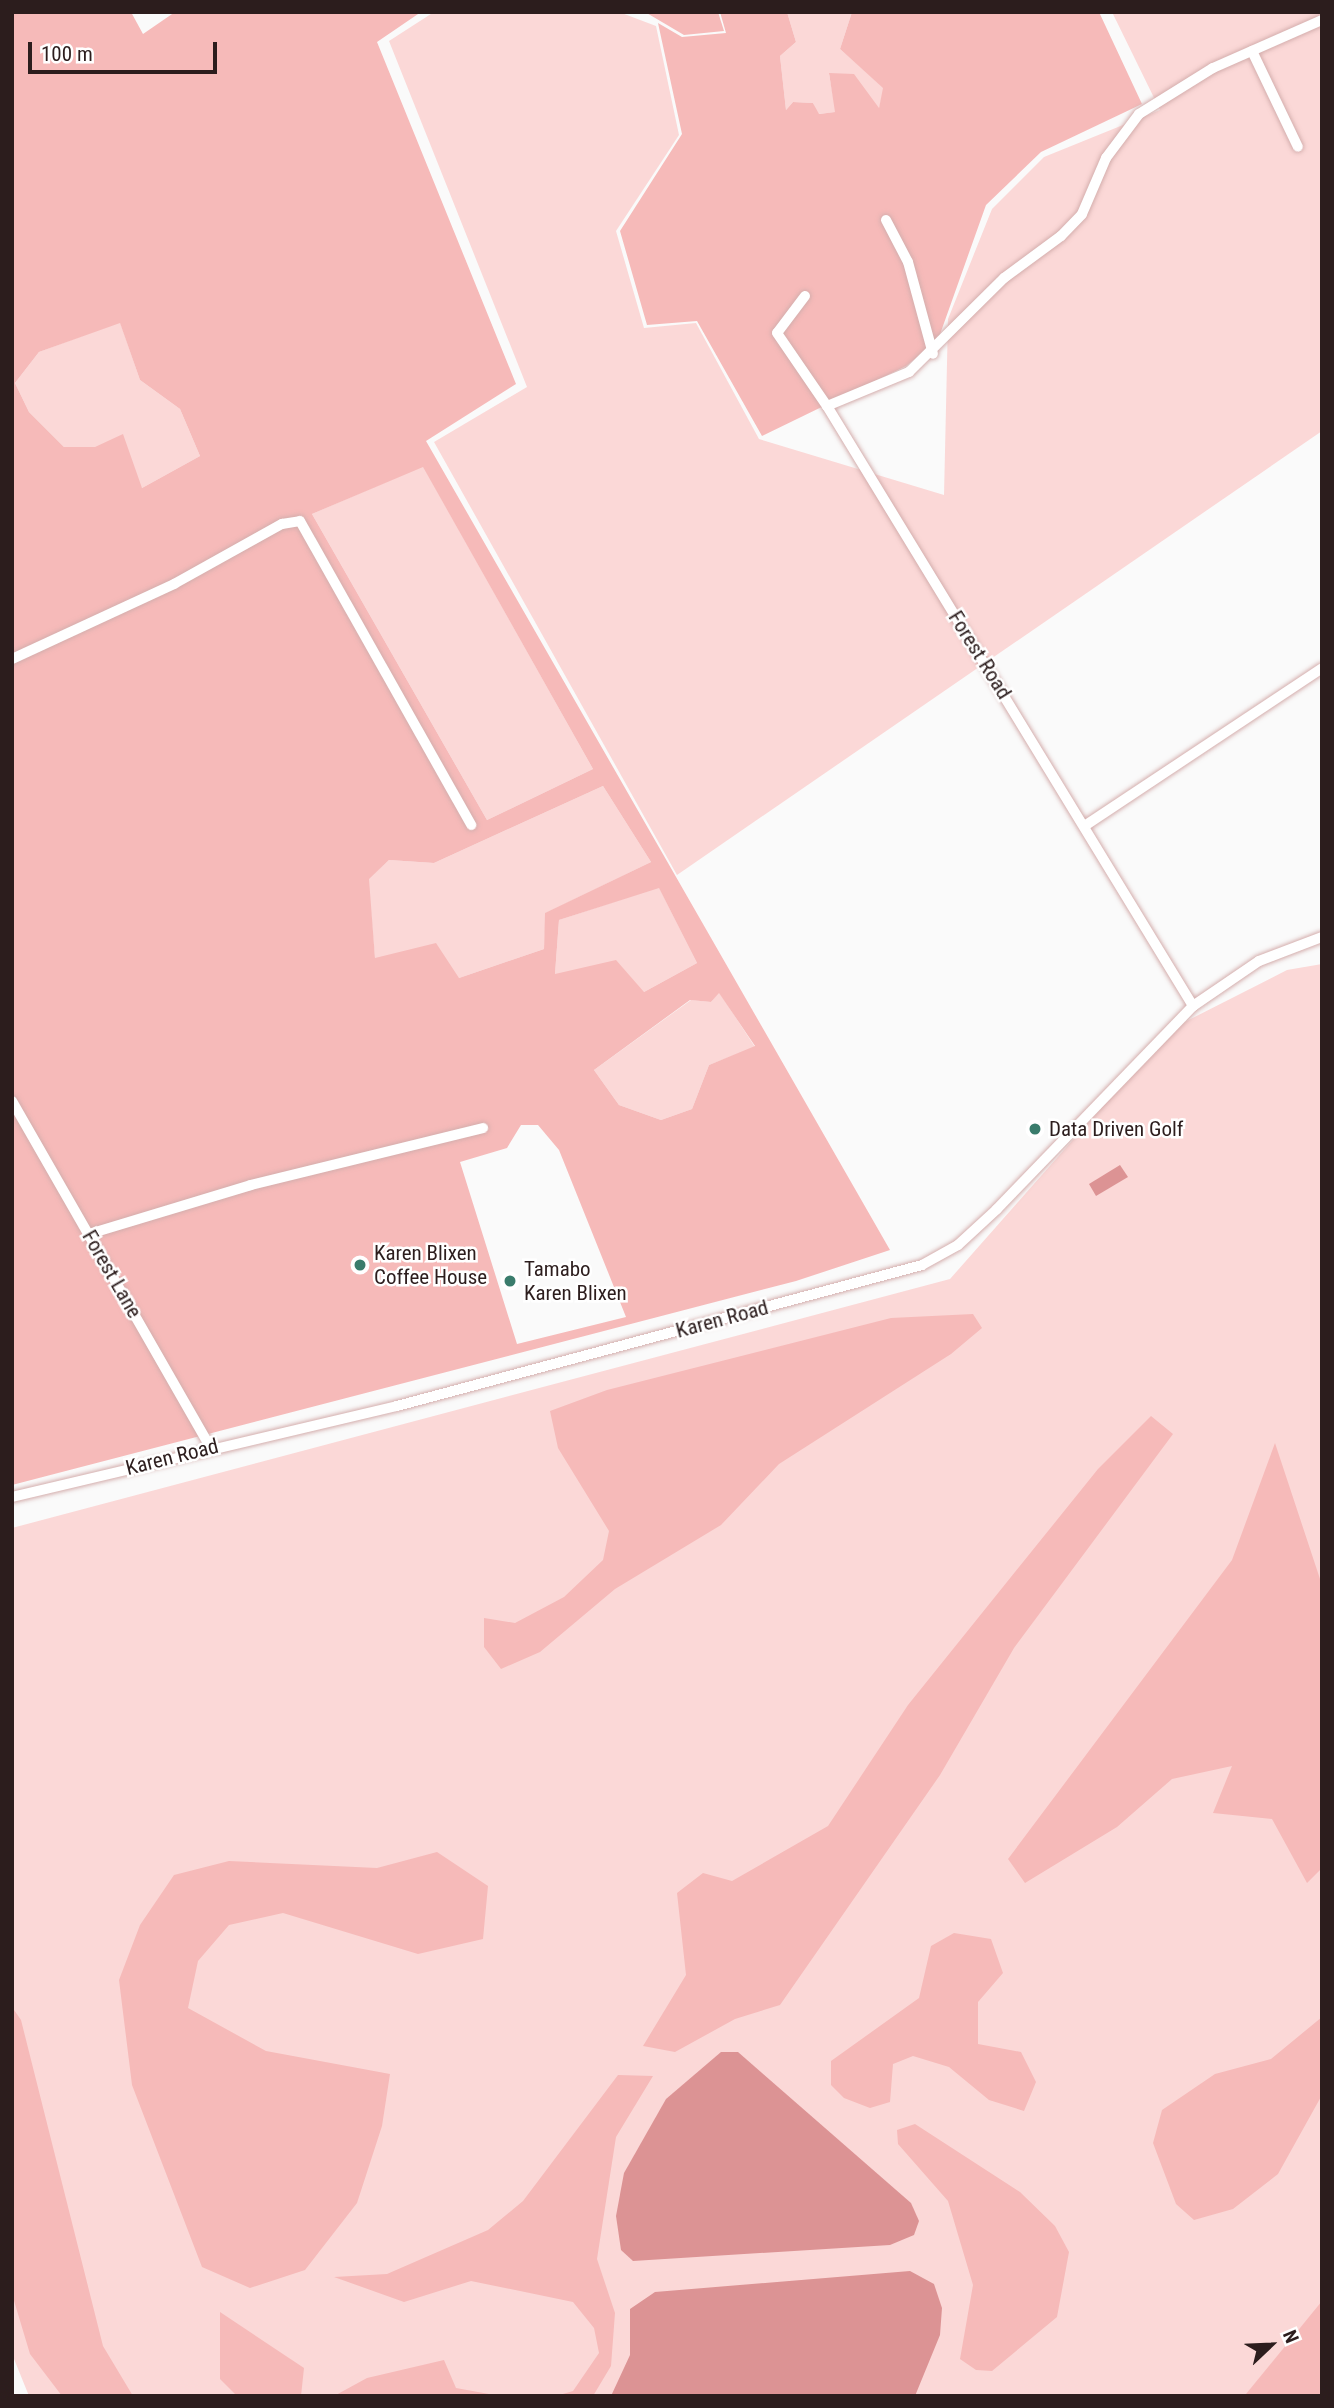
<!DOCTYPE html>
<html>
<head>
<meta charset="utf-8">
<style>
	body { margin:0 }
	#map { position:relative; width:1334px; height:2408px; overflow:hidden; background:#fafafa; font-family:"Roboto Condensed",sans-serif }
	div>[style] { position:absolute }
	.green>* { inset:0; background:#fbd8d7 }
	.forest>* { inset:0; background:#f6bab9 }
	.water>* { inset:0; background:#dc9394 }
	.roads { filter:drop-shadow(0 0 2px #d4aead) drop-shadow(0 0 2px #d4aead) }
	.street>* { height:10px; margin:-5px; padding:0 5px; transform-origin:5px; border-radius:5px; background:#fff }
	.dots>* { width:19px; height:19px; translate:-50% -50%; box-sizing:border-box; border:4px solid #fff; border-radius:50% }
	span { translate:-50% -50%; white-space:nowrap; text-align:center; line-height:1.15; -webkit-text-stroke:5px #fff; paint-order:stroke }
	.street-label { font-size:21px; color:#2c1d1d }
	.poi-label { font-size:21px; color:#2c1d1d }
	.left { translate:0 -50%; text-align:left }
	.frame { position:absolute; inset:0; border:14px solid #2c1d1d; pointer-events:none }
	.north { position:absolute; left:1236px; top:2310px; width:70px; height:70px; -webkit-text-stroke:5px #fff; paint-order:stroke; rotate:67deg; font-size:19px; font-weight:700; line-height:28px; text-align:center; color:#2c1d1d }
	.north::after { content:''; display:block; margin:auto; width:24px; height:32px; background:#2c1d1d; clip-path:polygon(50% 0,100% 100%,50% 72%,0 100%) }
	.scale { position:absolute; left:28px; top:42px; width:189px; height:32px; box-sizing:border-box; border:4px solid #2c1d1d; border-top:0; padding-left:9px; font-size:21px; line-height:24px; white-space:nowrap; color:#2c1d1d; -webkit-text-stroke:5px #fff; paint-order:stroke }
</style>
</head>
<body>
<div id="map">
	<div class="green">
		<div style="clip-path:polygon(434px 12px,619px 12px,656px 26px,679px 135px,616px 231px,644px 328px,696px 323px,759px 439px,944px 495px,948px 319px,992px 209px,1044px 157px,1160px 110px,1112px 12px,1322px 12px,1322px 431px,677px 875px,434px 442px,527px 387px,389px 41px)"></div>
		<div style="clip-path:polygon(787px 12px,852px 12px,840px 49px,884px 88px,879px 109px,829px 74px,836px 112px,818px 114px,813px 103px,793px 102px,786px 110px,780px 56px,796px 42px)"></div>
		<div style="clip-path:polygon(120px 322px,140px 380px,180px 409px,200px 456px,142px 488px,95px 447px,64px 447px,29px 412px,15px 383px,39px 352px)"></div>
		<div style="clip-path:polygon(423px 466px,593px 769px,487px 820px,312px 514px)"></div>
		<div style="clip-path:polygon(603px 786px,651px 862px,546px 913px,544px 949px,459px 978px,375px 959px,368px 879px,389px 860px,434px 863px)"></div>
		<div style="clip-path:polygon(659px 887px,697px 963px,644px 992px,555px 974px,559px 920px)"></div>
		<div style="clip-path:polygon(1322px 964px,1322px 2352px,1284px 2396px,29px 2396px,12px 2354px,12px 1528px,950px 1279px,1171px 1029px,1287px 970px)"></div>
		<div style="clip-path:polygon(719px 992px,755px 1047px,709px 1065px,692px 1109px,661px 1120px,619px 1105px,594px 1070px,691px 1000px,711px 1002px)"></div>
	</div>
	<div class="forest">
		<div style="clip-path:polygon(evenodd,12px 12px,131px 12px,143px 34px,175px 12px,421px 12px,377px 42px,516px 384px,426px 441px,890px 1250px,796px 1281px,12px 1485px,12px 12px,120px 323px,140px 380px,180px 409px,200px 456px,142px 488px,123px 434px,95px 447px,64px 447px,29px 412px,15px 383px,39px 352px,120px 323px,12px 12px,423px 467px,593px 769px,487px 820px,312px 514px,423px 467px,12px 12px,603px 786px,651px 862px,545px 913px,544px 949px,459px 978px,436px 943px,375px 958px,369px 879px,389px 860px,434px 863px,603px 786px,12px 12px,659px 888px,697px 963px,644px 992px,616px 960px,555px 974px,559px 920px,659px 888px,12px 12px,719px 993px,755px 1046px,709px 1065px,692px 1109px,661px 1120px,619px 1105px,594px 1070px,690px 1000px,711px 1002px,719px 993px,12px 12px,521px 1125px,538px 1125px,559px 1150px,626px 1317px,517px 1344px,460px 1162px,507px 1148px,521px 1125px)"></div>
		<div style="clip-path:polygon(645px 12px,718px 12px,724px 31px,684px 35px)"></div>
		<div style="clip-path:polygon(720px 12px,787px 12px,796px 42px,780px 56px,786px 110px,793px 102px,813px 103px,819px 114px,835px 112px,829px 73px,854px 74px,879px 108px,883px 88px,840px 49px,852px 12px,1099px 12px,1142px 104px,1041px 152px,986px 205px,938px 340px,906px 366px,762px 436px,697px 321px,647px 325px,620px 231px,682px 134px,658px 23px,682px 37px,726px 33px)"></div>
		<div style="clip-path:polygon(973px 1314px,982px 1328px,951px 1354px,779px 1464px,721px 1525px,615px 1589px,540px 1652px,501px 1669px,484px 1647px,484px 1618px,515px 1623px,564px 1597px,603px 1560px,609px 1531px,558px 1448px,550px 1411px,607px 1390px,891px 1318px)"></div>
		<div style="clip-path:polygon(1151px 1416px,1173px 1434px,1014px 1648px,940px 1775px,780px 2005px,735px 2019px,675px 2052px,643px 2046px,686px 1975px,677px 1893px,703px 1873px,732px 1881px,828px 1826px,908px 1705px,1098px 1469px)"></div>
		<div style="clip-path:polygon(1275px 1443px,1322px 1585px,1322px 1868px,1307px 1883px,1272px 1819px,1213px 1813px,1232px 1766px,1172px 1779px,1117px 1827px,1025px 1883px,1008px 1859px,1232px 1560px)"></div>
		<div style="clip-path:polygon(437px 1852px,488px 1886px,483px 1939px,418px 1954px,283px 1913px,229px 1925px,198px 1961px,188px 2008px,266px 2051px,390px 2074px,382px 2126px,357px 2203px,305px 2270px,250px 2288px,202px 2267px,132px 2085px,119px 1980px,140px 1925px,174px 1875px,229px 1861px,377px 1868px)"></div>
		<div style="clip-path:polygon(954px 1933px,991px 1939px,1003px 1973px,978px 2002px,978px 2044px,1021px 2052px,1036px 2082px,1024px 2111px,989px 2100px,949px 2067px,913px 2056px,893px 2064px,890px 2102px,870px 2108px,844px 2098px,831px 2085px,831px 2061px,919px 1998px,931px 1946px)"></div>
		<div style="clip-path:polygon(12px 2007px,21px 2020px,103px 2346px,133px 2396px,62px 2396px,30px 2354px,12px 2294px)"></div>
		<div style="clip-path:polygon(1322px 2017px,1322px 2095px,1278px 2174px,1233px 2209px,1194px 2220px,1176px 2204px,1153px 2143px,1162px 2110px,1215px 2074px,1271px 2059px)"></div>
		<div style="clip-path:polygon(618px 2075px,653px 2076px,616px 2137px,597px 2259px,615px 2313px,611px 2366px,593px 2396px,556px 2396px,573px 2391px,599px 2353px,594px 2328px,573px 2302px,471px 2281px,404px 2302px,334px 2277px,387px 2274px,488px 2230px,523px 2201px)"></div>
		<div style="clip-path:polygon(915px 2124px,1020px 2192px,1055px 2226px,1069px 2252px,1057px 2317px,992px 2371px,976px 2370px,960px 2359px,973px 2285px,948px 2201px,898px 2144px,897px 2130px)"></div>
		<div style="clip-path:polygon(1322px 2301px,1322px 2396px,1245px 2396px,1246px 2394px)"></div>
		<div style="clip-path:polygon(220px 2312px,304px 2368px,301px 2396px,237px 2396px,220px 2379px)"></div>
		<div style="clip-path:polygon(444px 2360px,456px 2388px,500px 2396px,334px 2396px,367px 2378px)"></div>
	</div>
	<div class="water">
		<div style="clip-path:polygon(1120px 1165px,1128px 1177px,1096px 1196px,1089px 1184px)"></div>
		<div style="clip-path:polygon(721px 2052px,738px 2052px,911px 2203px,919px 2221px,914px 2235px,890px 2245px,633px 2261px,621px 2250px,616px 2216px,624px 2173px,666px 2099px)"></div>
		<div style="clip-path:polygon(910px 2271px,934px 2284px,942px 2308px,940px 2335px,915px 2396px,611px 2396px,630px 2355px,630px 2309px,655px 2292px)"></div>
	</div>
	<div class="roads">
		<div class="street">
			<div style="left:1252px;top:51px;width:106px;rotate:64.4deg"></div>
			<div style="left:886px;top:220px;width:47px;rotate:62.4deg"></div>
			<div style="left:908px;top:262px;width:95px;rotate:74.8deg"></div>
			<div style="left:805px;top:296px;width:46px;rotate:127.1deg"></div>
			<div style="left:777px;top:333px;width:88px;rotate:55.6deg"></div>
			<div style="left:12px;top:659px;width:179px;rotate:-24.8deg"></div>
			<div style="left:174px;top:584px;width:124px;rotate:-29.1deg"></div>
			<div style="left:282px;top:524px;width:18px;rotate:-9deg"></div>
			<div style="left:300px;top:521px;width:349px;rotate:60.6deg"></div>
			<div style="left:1086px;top:825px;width:283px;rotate:-33.6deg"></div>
			<div style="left:1193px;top:1006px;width:703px;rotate:-121.38deg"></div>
			<div style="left:827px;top:406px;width:89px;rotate:-22.5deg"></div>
			<div style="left:909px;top:372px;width:134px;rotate:-44.7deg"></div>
			<div style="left:1004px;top:278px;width:71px;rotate:-36.4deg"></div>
			<div style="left:1061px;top:236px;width:30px;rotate:-46deg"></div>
			<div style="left:1082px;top:214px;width:61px;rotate:-66.8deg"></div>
			<div style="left:1106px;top:158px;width:55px;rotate:-53.1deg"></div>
			<div style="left:1139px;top:114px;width:87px;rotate:-31.9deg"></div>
			<div style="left:1213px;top:68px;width:119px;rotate:-23.8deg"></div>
			<div style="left:12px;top:1101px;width:400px;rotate:60.2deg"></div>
			<div style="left:89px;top:1234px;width:169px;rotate:-16.8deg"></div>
			<div style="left:251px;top:1185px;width:239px;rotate:-13.8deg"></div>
			<div style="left:12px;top:1497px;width:396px;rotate:-13.3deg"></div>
			<div style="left:397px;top:1406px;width:544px;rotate:-15.03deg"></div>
			<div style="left:922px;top:1265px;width:41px;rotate:-29.1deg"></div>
			<div style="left:958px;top:1245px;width:53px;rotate:-42.7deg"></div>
			<div style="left:997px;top:1209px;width:282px;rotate:-46deg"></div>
			<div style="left:1193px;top:1006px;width:80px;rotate:-34.3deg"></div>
			<div style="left:1259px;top:961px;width:67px;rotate:-20.9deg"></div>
		</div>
	</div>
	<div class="dots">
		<div style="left:1035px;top:1129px;background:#3a7c6c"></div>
		<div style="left:360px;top:1265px;background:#3a7c6c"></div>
		<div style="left:510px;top:1281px;background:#3a7c6c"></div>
	</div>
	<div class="street-label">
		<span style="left:980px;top:655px;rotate:58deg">Forest Road</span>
		<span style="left:112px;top:1274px;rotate:60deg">Forest Lane</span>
		<span style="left:722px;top:1319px;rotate:-15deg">Karen Road</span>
		<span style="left:172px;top:1457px;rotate:-14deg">Karen Road</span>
	</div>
	<div class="poi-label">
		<span class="left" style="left:1049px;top:1129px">Data Driven Golf</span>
		<span class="left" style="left:374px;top:1265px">Karen Blixen<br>Coffee House</span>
		<span class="left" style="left:524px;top:1281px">Tamabo<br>Karen Blixen</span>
	</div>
	<div class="frame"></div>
	<div class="north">N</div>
	<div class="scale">100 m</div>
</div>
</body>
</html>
